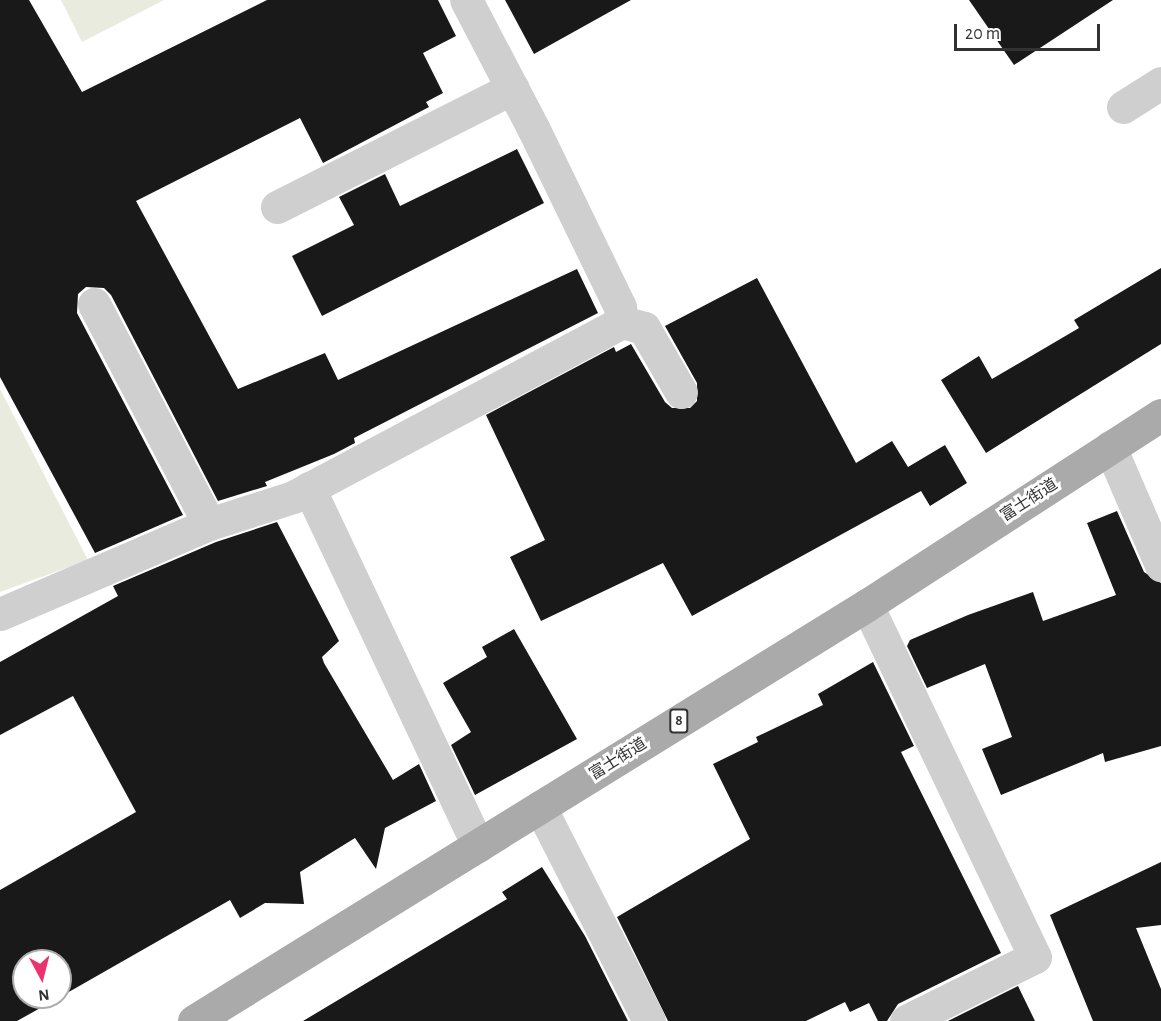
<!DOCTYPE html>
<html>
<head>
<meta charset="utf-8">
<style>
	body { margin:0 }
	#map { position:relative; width:1161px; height:1021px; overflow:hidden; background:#fff; font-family:"Alegreya Sans","Noto Sans JP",sans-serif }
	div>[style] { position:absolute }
	.green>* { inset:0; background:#e8ebdd }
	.building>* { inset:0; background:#191919 }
	.minor>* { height:33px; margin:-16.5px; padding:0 16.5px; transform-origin:16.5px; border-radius:16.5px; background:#cfcfcf }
	.major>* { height:33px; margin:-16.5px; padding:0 16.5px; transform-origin:16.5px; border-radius:16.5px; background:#aaa }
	span { translate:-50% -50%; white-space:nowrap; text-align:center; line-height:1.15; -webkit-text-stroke:6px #fff; paint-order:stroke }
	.shield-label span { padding:2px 4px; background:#fff; border:2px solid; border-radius:4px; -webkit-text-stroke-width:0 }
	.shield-label { font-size:15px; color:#323232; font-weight:700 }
	.street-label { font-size:16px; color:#323232 }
	.north { position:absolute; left:12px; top:949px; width:60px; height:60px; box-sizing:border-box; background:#fff; border:2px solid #adadad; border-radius:50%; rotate:173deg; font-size:16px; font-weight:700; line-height:24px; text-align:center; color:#323232 }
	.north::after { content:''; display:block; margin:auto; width:21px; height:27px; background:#eb326f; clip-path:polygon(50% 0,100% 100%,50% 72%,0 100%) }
	.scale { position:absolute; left:954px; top:24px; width:146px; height:27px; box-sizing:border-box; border:3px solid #323232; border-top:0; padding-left:8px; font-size:18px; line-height:21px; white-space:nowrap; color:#323232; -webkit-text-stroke:4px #fff; paint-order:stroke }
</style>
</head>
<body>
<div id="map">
	<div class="green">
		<div style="clip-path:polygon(61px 0,164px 0,82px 42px)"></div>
		<div style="clip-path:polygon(0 389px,88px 560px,0 592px)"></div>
	</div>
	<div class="building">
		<div style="clip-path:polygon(0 0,29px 0,82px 92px,267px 0,438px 0,456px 36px,423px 53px,443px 93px,426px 102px,429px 107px,323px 163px,300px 118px,136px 201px,238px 389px,325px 353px,338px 380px,577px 269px,598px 313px,354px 438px,355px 443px,334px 454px,265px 482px,267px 486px,218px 501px,111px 295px,104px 288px,86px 287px,78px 294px,77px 313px,183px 515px,95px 553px,0 377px)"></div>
		<div style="clip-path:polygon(505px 0,631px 0,534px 54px)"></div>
		<div style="clip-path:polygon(969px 0,1113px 0,1014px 65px)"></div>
		<div style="clip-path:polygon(517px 149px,544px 203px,322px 316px,292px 256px,354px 225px,339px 197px,385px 174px,400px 206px)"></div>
		<div style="clip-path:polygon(1161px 268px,1161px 344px,986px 453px,941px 380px,979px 356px,992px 379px,1079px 328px,1074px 320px)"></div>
		<div style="clip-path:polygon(757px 278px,856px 463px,892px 441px,908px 467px,945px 445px,967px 483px,930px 506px,921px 491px,692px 616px,663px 563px,541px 621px,510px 557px,545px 540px,486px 415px,614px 347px,616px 352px,631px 344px,665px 402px,672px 408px,690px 408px,697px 401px,697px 383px,665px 326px)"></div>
		<div style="clip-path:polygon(1117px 511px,1144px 572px,1161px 583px,1161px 746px,1105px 762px,1103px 753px,1001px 795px,982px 749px,1012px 737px,985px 664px,927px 688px,907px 646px,910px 640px,968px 615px,1033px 592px,1043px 621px,1116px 595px,1087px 523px)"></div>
		<div style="clip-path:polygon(277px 522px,339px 641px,322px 657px,324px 663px,393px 780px,419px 764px,436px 801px,385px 828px,376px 869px,355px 838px,300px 872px,304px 904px,265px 903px,240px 918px,230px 900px,60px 997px,60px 961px,24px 961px,24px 997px,60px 997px,17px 1021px,0 1021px,0 890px,136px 812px,73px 696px,0 735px,0 662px,118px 596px,113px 586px,216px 542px)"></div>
		<div style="clip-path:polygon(514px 629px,577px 739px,475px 795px,451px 745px,471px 732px,443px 683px,487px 657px,482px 647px)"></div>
		<div style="clip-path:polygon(873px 662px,914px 746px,901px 752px,1001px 953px,898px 1004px,887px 1021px,878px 1021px,869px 1003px,850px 1012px,845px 1002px,806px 1021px,668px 1021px,617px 917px,750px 839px,713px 764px,758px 742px,756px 737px,823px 705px,818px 694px)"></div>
		<div style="clip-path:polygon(1161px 862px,1161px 925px,1136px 928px,1161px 989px,1161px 1021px,1093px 1021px,1050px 915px)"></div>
		<div style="clip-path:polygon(542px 867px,585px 936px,628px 1021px,303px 1021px,507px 899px,502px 892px)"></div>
		<div style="clip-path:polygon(1018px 986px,1035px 1021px,948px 1021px)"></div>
	</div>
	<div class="minor">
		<div style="left:1123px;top:107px;width:45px;rotate:-32.3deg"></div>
		<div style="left:277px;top:207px;width:264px;rotate:-26.8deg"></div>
		<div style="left:94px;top:304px;width:248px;rotate:62.4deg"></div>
		<div style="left:622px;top:322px;width:23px;rotate:15deg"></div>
		<div style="left:644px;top:328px;width:74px;rotate:60deg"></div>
		<div style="left:1110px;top:447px;width:129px;rotate:66.6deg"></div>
		<div style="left:309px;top:488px;width:396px;rotate:64.7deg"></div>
		<div style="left:867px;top:605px;width:390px;rotate:64.5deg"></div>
		<div style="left:1035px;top:957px;width:144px;rotate:153.6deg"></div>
		<div style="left:0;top:614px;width:228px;rotate:-23.3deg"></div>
		<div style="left:209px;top:524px;width:88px;rotate:-17.8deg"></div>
		<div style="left:293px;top:497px;width:373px;rotate:-28deg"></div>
		<div style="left:622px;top:322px;width:15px;rotate:-98deg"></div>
		<div style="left:620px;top:307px;width:199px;rotate:-115.9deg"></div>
		<div style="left:533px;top:128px;width:144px;rotate:-117.6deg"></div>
		<div style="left:540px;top:807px;width:240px;rotate:63deg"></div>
	</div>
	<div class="major">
		<div style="left:194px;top:1021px;width:791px;rotate:-31.72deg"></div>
		<div style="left:867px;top:605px;width:350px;rotate:-32.9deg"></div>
	</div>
	<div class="shield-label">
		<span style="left:679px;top:721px">8</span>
	</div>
	<div class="street-label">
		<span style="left:1029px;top:500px;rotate:-33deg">富士街道</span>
		<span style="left:618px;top:759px;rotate:-32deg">富士街道</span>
	</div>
	<div class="north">N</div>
	<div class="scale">20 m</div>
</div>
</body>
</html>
